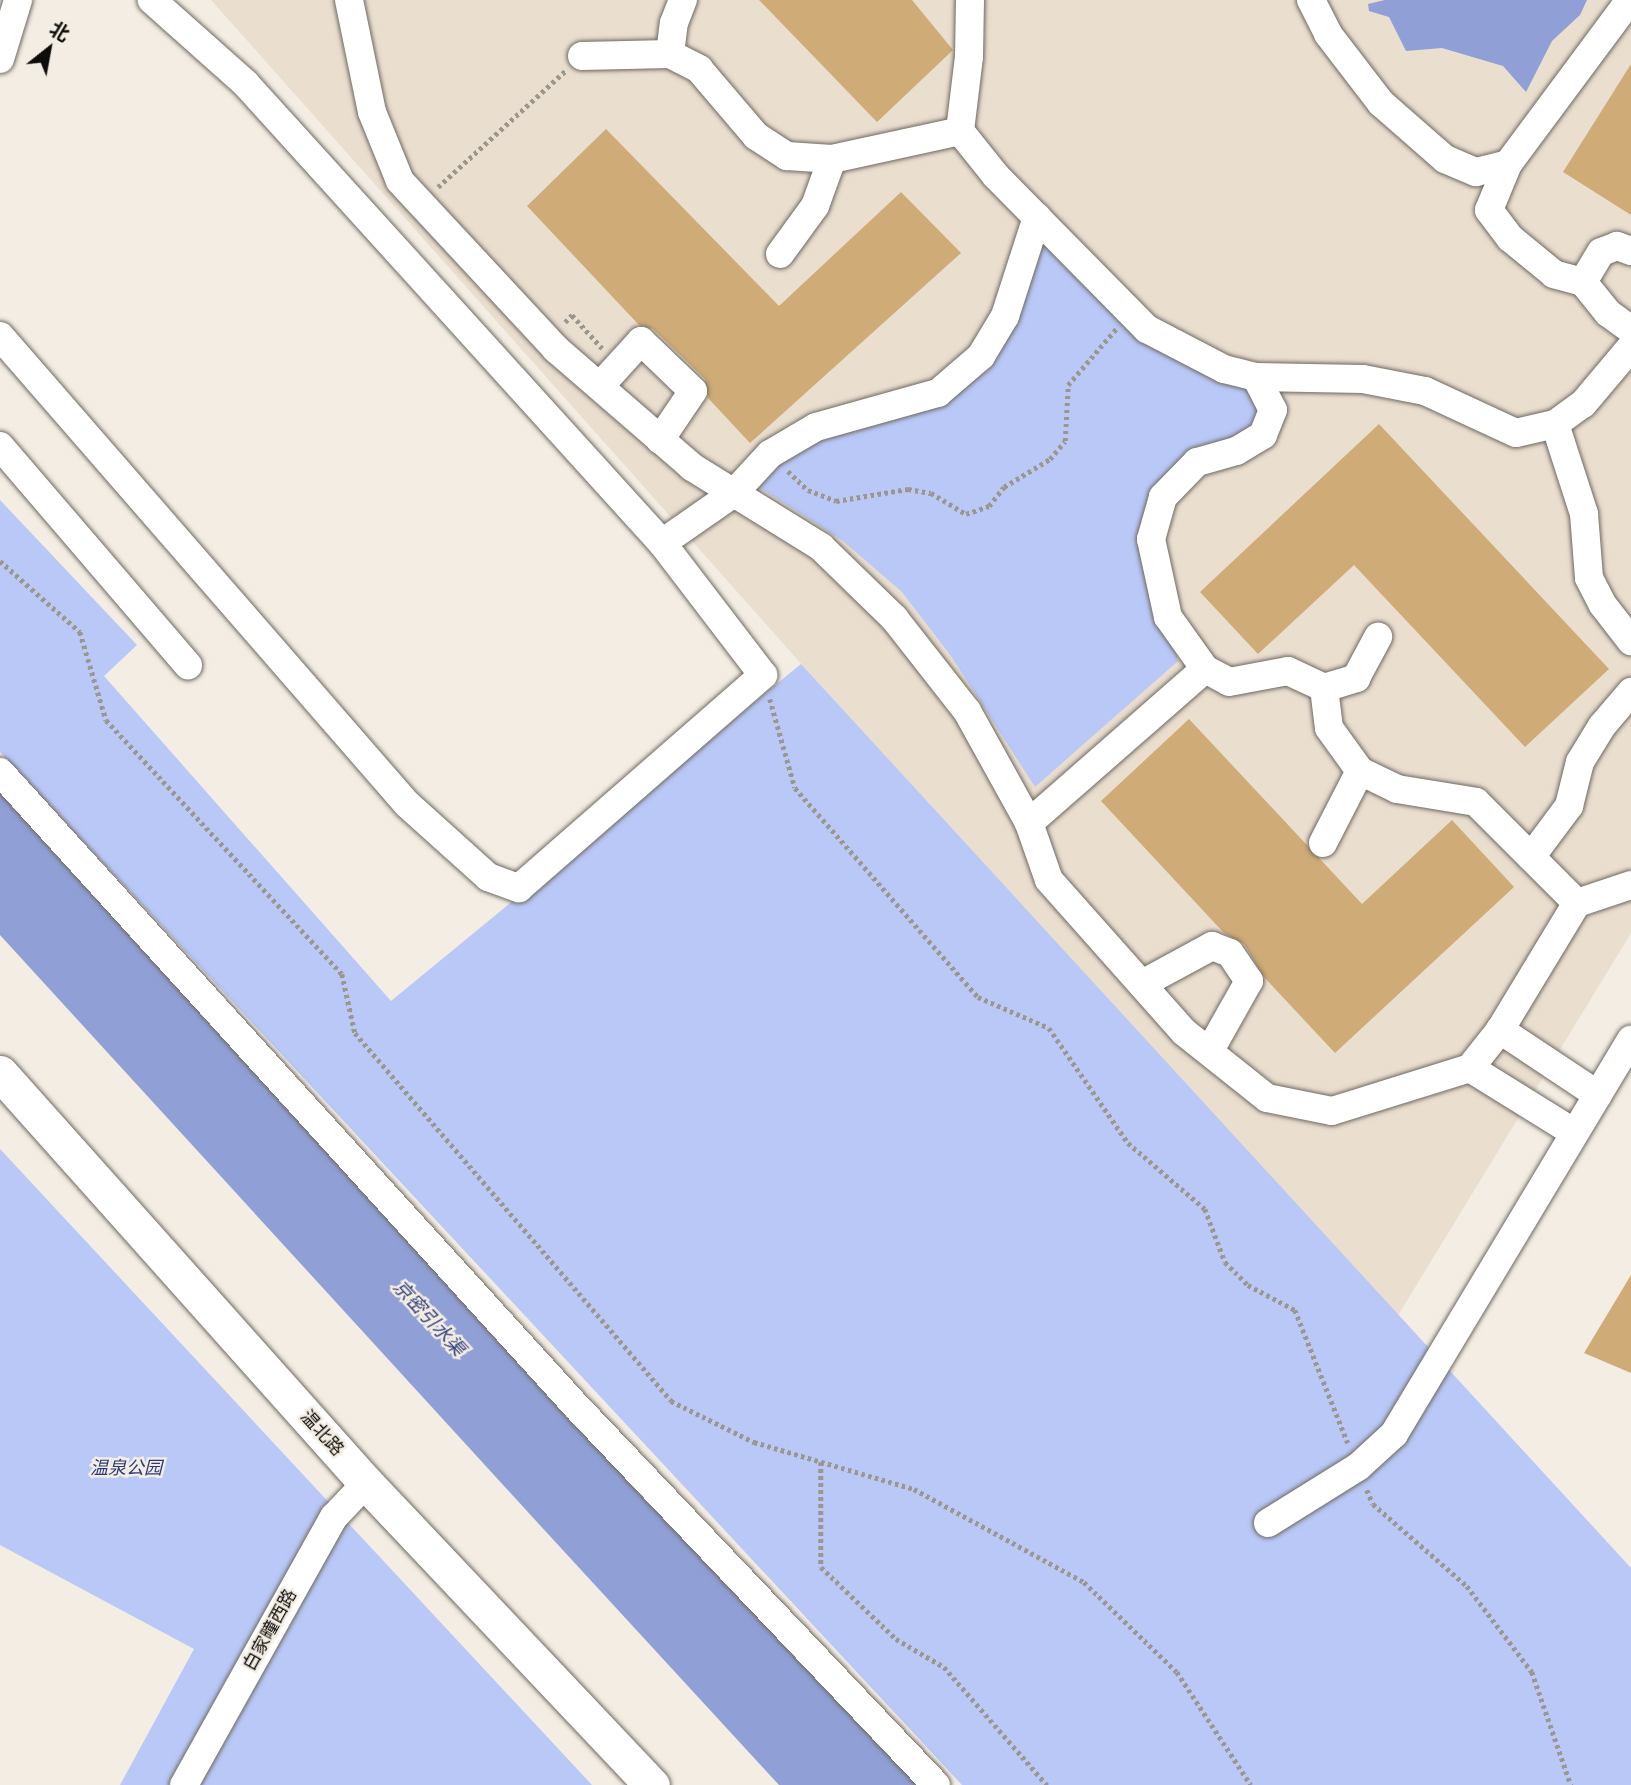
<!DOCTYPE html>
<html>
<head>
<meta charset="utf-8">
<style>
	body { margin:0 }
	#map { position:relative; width:1631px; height:1785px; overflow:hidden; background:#f3ede3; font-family:Lora,"Noto Sans SC",serif }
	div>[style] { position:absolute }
	.built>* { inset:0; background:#eadecf }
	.green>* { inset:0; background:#b9c8f7 }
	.water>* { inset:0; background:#90a0d6 }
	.building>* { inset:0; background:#cfab77 }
	.path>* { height:4.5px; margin-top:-2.25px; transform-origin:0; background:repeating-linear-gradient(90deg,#9b978f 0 3.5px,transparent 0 7px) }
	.roads { filter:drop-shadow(0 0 2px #6e6961) drop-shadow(0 0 2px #6e6961) }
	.minor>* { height:28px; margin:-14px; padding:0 14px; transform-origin:14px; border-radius:14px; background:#fff }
	.major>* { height:35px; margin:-17.5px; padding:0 17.5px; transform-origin:17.5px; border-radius:17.5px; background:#fff }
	span { translate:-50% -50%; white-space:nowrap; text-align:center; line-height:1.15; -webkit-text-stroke:5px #f3ede3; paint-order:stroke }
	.street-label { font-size:18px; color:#0e0c09 }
	.park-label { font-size:18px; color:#2c3a7a; font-style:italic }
	.water-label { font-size:19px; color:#324081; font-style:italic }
	.north { position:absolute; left:14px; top:14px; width:70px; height:70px; -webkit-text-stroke:5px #f3ede3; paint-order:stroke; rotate:31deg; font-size:19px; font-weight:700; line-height:28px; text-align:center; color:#0e0c09 }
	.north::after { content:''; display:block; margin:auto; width:24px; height:32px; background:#0e0c09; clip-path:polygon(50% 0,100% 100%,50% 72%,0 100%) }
</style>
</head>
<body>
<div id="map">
	<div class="built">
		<div style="clip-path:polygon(211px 0,1631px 0,1631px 933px,1397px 1317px,821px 686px)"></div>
	</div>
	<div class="green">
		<div style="clip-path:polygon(1037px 217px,1147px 329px,1256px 377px,1263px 435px,1197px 462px,1151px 539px,1178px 661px,1035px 787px,951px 656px,902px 592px,843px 541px,746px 479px,770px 454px,886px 407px,981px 356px)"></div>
		<div style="clip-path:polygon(0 500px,137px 645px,104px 676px,391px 1001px,801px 664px,1631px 1568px,1631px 1785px,962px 1785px,0 752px)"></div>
		<div style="clip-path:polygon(0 1149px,592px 1785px,120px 1785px,194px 1649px,0 1545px)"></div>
	</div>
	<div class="water">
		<div style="clip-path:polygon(1385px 0,1587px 0,1580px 15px,1552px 41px,1526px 92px,1503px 66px,1442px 48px,1406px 51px,1389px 17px,1369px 11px,1368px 4px)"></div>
		<div style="clip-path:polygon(0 783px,919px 1785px,779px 1785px,537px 1522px,0 935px)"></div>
	</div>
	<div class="building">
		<div style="clip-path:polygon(759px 0,912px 0,953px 50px,877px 122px)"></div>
		<div style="clip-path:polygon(1631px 64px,1631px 215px,1563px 172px)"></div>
		<div style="clip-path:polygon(606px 129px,779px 306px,901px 192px,961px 253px,750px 443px,708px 398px,705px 379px,653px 329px,639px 325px,527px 206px)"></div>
		<div style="clip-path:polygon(1379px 424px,1609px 669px,1525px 747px,1354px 565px,1258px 654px,1200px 592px)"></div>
		<div style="clip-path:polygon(1189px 719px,1362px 904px,1452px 820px,1514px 887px,1335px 1053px,1264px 977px,1244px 944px,1224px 933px,1101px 801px)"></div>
		<div style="clip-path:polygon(1631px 1275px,1631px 1373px,1584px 1353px)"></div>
	</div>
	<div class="path">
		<div style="left:438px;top:187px;width:173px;rotate:-42.4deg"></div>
		<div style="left:565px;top:322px;width:10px;rotate:-45deg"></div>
		<div style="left:572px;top:315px;width:45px;rotate:47.7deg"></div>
		<div style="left:788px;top:471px;width:28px;rotate:44deg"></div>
		<div style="left:808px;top:490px;width:30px;rotate:21deg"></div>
		<div style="left:836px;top:501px;width:73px;rotate:-9.5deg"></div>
		<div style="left:908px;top:489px;width:23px;rotate:10deg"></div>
		<div style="left:931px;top:493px;width:41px;rotate:31deg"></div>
		<div style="left:966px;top:514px;width:24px;rotate:-19deg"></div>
		<div style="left:989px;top:506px;width:24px;rotate:-52deg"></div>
		<div style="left:1004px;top:487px;width:54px;rotate:-31.3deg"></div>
		<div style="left:1050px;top:459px;width:23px;rotate:-50deg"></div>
		<div style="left:1065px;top:441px;width:56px;rotate:-86.9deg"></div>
		<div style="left:1068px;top:385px;width:74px;rotate:-49.4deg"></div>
		<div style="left:0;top:561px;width:107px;rotate:41.6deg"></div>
		<div style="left:80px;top:632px;width:92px;rotate:73.5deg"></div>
		<div style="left:106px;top:720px;width:347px;rotate:47.1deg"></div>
		<div style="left:342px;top:974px;width:60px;rotate:77.6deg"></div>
		<div style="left:355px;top:1033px;width:485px;rotate:49.3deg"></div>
		<div style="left:671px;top:1401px;width:93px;rotate:26.3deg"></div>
		<div style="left:754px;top:1442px;width:167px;rotate:16.4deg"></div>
		<div style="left:914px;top:1489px;width:194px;rotate:28.7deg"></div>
		<div style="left:1084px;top:1582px;width:129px;rotate:44.1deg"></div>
		<div style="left:1177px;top:1672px;width:135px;rotate:56.8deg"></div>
		<div style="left:770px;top:699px;width:92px;rotate:74.3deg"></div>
		<div style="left:795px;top:788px;width:278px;rotate:48.8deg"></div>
		<div style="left:978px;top:997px;width:77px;rotate:23.6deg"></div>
		<div style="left:1049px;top:1028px;width:140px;rotate:55.5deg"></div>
		<div style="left:1128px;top:1143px;width:101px;rotate:40.6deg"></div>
		<div style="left:1205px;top:1209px;width:57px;rotate:69.3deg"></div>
		<div style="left:1225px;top:1262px;width:33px;rotate:45deg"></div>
		<div style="left:1248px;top:1285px;width:53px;rotate:28deg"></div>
		<div style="left:1295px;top:1310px;width:143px;rotate:68.3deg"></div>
		<div style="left:821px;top:1462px;width:105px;rotate:90deg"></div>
		<div style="left:821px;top:1567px;width:104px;rotate:43.8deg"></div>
		<div style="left:896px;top:1639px;width:56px;rotate:30.3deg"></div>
		<div style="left:944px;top:1667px;width:157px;rotate:48.9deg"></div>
		<div style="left:1367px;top:1490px;width:15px;rotate:67deg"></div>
		<div style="left:1373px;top:1504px;width:125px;rotate:41.1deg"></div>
		<div style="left:1467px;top:1586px;width:108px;rotate:52.9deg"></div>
		<div style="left:1532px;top:1672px;width:120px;rotate:71deg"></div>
	</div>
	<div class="roads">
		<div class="minor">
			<div style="left:349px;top:0;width:114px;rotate:78.4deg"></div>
			<div style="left:372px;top:112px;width:74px;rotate:67.9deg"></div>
			<div style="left:400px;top:181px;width:229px;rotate:47.1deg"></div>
			<div style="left:556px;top:349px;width:180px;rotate:40.9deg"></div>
			<div style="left:692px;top:467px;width:152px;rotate:31.8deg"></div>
			<div style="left:821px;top:547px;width:102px;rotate:44.2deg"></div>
			<div style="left:894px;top:618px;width:118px;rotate:51.9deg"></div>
			<div style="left:967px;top:711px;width:128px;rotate:61deg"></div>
			<div style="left:1029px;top:823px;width:60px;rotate:70.7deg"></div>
			<div style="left:1049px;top:880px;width:203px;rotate:48.4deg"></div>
			<div style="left:1184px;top:1032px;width:106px;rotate:38.5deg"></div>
			<div style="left:1267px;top:1098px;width:66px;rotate:11.3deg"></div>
			<div style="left:1332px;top:1111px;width:145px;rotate:-17.3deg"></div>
			<div style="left:1470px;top:1068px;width:48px;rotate:-51.7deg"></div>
			<div style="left:1311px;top:0;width:38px;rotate:63deg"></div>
			<div style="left:1328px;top:34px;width:87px;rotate:52.5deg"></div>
			<div style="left:1381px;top:103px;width:85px;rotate:41.2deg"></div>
			<div style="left:1445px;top:159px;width:34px;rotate:23deg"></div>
			<div style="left:1476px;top:172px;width:33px;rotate:-14deg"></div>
			<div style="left:670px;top:54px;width:31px;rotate:-83deg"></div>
			<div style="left:674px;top:23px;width:25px;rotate:-69deg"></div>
			<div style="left:582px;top:56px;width:88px;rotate:-1.3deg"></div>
			<div style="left:670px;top:54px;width:33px;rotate:27deg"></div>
			<div style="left:699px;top:69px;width:88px;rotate:49.6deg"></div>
			<div style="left:756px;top:136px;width:37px;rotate:33deg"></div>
			<div style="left:787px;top:156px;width:45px;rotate:3.8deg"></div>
			<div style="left:832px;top:159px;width:131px;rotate:-12.3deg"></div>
			<div style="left:960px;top:131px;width:58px;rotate:51.3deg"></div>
			<div style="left:996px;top:176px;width:215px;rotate:45.4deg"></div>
			<div style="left:1147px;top:329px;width:87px;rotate:27.5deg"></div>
			<div style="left:1224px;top:369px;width:33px;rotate:14deg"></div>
			<div style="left:1256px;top:377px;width:107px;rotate:1.1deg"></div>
			<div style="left:1363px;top:379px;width:63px;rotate:11deg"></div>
			<div style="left:1425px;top:391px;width:100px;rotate:24.8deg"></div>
			<div style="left:1516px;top:433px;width:40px;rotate:-13deg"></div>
			<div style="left:1555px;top:424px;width:34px;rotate:-36deg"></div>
			<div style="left:1583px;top:404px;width:75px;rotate:-49.9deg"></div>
			<div style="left:0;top:59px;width:62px;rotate:-73deg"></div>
			<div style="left:960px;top:131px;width:75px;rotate:-83.1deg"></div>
			<div style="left:969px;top:57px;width:57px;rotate:-89deg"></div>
			<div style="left:1631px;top:251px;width:15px;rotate:-160deg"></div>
			<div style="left:1617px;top:246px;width:17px;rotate:159deg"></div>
			<div style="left:1601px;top:252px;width:35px;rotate:121deg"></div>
			<div style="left:1583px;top:282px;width:40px;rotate:51deg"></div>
			<div style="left:1608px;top:313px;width:29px;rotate:36deg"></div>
			<div style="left:780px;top:254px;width:59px;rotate:-53.9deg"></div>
			<div style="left:815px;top:206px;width:50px;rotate:-70.1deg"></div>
			<div style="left:1583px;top:282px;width:30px;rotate:-165deg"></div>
			<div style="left:1554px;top:274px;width:57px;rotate:-140.7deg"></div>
			<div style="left:1510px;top:238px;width:35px;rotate:-127deg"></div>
			<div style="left:1489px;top:210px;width:50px;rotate:-67.6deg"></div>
			<div style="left:1508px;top:164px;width:204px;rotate:-53.4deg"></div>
			<div style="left:0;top:336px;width:620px;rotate:48.99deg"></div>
			<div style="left:407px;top:804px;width:109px;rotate:42deg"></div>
			<div style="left:488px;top:877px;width:33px;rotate:20deg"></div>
			<div style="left:519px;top:888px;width:324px;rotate:-41.1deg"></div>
			<div style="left:763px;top:675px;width:166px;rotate:-127.4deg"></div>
			<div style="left:662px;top:543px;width:621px;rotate:-132.19deg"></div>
			<div style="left:245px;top:83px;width:125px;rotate:-138.3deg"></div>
			<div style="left:1256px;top:377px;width:37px;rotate:63deg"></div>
			<div style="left:1273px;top:410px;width:27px;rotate:112deg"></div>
			<div style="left:1263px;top:435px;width:31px;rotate:149deg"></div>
			<div style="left:1236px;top:451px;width:41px;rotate:164.2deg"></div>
			<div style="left:1197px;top:462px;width:49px;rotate:134.2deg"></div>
			<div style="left:1163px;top:497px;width:44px;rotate:105.9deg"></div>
			<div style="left:1151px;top:539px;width:80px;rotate:77.7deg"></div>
			<div style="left:1168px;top:617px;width:64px;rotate:54.6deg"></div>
			<div style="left:1205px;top:669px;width:27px;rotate:28deg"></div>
			<div style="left:1229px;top:682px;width:60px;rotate:-10.6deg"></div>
			<div style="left:1288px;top:671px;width:40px;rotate:25deg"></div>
			<div style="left:1324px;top:688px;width:40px;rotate:82.9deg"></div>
			<div style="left:1329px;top:728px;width:53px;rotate:54.2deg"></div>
			<div style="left:1360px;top:771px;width:41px;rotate:25.9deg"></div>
			<div style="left:1397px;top:789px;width:80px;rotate:9.3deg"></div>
			<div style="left:1476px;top:802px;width:143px;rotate:45deg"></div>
			<div style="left:600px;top:386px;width:61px;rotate:-47.7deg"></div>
			<div style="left:641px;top:341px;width:72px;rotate:43.9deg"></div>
			<div style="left:693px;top:391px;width:59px;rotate:124deg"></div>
			<div style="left:1555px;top:424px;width:95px;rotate:72.1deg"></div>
			<div style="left:1584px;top:514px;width:64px;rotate:85.5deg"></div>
			<div style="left:1589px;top:578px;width:30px;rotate:63deg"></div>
			<div style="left:1603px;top:605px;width:46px;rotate:52.1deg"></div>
			<div style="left:0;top:446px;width:289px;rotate:49.4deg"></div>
			<div style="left:662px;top:543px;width:88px;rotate:-34.8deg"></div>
			<div style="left:734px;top:493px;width:53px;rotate:-47.3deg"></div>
			<div style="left:770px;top:454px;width:53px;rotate:-30.4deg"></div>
			<div style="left:816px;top:427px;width:127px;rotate:-15.6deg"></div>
			<div style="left:938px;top:393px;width:57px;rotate:-40.7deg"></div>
			<div style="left:981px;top:356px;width:47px;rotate:-59deg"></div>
			<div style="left:1005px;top:316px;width:104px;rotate:-72.1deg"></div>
			<div style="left:1324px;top:688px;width:34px;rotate:-17deg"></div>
			<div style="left:1356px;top:678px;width:47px;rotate:-61.8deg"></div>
			<div style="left:0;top:772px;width:855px;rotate:47.75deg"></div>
			<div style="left:575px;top:1405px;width:524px;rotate:46.47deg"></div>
			<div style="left:1029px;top:823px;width:234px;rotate:-41.2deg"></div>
			<div style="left:1323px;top:843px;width:81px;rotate:-62.8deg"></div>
			<div style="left:1531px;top:857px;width:64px;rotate:-53.3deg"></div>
			<div style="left:1569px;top:806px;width:45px;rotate:-76deg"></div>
			<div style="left:1580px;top:762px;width:42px;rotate:-58.6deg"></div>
			<div style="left:1602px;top:726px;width:45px;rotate:-49.5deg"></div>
			<div style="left:1142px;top:984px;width:80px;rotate:-28.5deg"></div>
			<div style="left:1212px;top:946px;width:19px;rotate:21deg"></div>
			<div style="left:1230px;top:953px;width:34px;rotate:56deg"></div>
			<div style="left:1249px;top:981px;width:81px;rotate:119.4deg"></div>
			<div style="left:1470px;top:1068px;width:123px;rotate:31.8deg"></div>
			<div style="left:1598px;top:1095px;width:118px;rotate:-146.4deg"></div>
			<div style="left:1500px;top:1030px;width:149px;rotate:-58.8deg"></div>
			<div style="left:1577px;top:903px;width:57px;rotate:-18.4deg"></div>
			<div style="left:1268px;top:1523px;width:106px;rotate:-31.9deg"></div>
			<div style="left:1358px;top:1467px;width:49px;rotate:-42.5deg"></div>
			<div style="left:1394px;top:1434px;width:460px;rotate:-59deg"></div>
			<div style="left:184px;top:1785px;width:307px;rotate:-60.8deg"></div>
			<div style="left:334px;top:1517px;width:47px;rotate:-46.7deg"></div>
		</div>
		<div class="major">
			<div style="left:0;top:1073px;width:550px;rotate:48.25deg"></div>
			<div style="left:366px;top:1483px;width:416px;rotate:46.6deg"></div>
		</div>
	</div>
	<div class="street-label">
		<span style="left:322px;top:1433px;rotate:48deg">温北路</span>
		<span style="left:270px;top:1630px;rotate:-61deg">白家疃西路</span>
	</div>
	<div class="park-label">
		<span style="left:126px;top:1468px">温泉公园</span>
	</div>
	<div class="water-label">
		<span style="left:429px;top:1318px;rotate:47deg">京密引水渠</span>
	</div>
	<div class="north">北</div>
</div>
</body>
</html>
